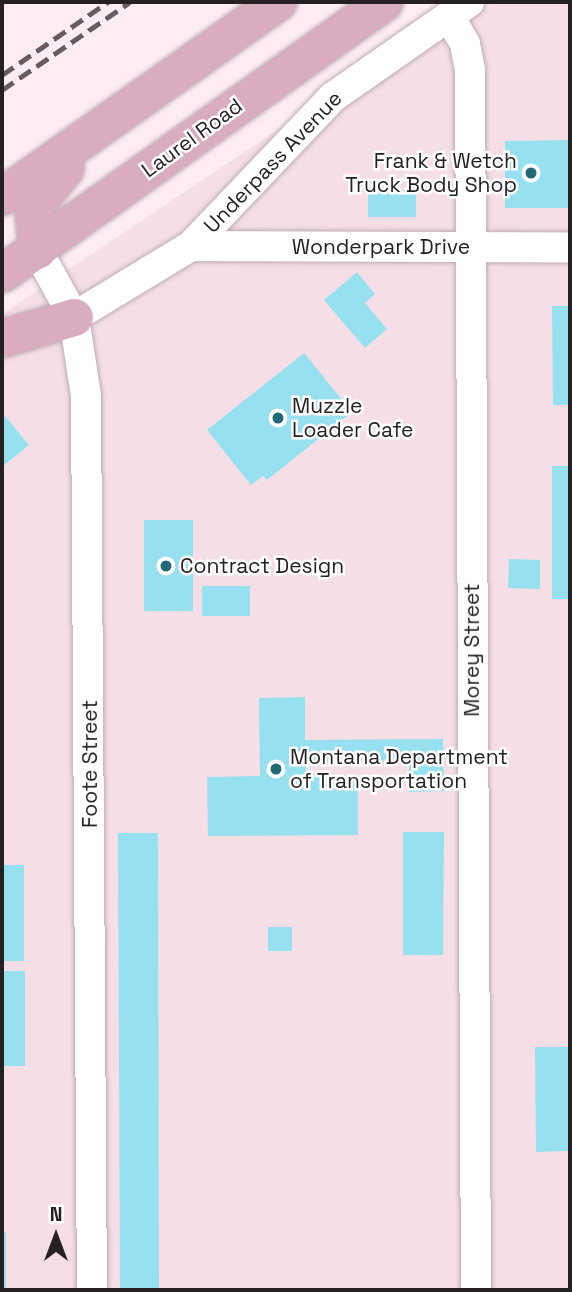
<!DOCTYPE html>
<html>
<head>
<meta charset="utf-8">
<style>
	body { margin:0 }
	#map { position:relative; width:572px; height:1292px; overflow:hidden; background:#fdedf3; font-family:"Space Grotesk",sans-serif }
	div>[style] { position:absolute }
	.built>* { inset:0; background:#f6dee6 }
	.building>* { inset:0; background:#97e0ef }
	.roads { filter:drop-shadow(0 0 2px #bdadb3) drop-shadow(0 0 2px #bdadb3) }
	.minor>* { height:30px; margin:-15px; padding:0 15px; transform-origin:15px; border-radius:15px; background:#fff }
	.major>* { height:37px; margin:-18.5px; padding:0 18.5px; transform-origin:18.5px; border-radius:18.5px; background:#daacbf }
	.rail>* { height:5px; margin-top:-2.5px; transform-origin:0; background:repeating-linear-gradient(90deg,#645c5f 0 14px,transparent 0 21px) }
	.dots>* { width:19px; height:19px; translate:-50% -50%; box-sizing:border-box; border:4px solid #fff; border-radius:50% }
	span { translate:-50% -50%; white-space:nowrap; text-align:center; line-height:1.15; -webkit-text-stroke:5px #fff; paint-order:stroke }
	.street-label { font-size:21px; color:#252022 }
	.poi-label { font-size:21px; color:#252022 }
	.right { translate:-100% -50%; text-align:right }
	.left { translate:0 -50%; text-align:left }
	.frame { position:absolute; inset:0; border:4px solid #252022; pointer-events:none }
	.north { position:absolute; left:21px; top:1201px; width:70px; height:70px; -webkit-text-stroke:5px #fff; paint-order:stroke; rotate:0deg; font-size:19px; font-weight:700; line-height:28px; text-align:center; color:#252022 }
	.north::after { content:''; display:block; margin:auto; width:24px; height:32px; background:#252022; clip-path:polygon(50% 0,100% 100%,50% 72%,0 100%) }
</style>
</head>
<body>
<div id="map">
	<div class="built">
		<div style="clip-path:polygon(469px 2px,570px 2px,570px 1290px,2px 1290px,2px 314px)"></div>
	</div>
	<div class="building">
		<div style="clip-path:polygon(570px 140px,570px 208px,505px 208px,505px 141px)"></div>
		<div style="clip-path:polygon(368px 190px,416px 190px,416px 217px,368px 217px)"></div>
		<div style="clip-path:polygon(357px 272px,375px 294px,365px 303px,387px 329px,365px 348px,324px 300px)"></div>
		<div style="clip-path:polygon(552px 306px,570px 306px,570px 405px,553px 405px)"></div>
		<div style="clip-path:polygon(304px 353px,352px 412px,267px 480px,263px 476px,251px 485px,207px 430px)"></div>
		<div style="clip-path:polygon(5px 416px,29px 445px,2px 467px,2px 418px)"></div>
		<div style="clip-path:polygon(552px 466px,570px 466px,570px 599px,552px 599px)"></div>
		<div style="clip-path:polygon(144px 520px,193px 520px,193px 611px,144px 611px)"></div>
		<div style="clip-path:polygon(509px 559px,540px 560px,540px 589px,508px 588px)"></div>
		<div style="clip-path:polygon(202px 586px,250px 586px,250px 616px,202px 616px)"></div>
		<div style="clip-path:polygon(305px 697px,305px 740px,443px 739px,444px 791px,409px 792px,409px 762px,306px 763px,306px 775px,358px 775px,358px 835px,208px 836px,207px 777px,260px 776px,259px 698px)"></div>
		<div style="clip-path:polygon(403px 832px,444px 832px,443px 955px,403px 955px)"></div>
		<div style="clip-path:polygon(118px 833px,158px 833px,159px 1290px,120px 1290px)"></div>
		<div style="clip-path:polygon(2px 865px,24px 865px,24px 961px,2px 961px)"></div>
		<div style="clip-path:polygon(268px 927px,292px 927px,292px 951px,268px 951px)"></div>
		<div style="clip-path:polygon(2px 971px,25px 971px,25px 1066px,2px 1066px)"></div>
		<div style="clip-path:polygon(535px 1047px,570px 1047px,570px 1151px,536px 1152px)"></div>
		<div style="clip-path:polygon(2px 1232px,6px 1232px,6px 1290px,2px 1290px)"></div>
	</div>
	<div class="roads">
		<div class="minor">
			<div style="left:449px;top:16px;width:32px;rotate:60deg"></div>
			<div style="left:465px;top:44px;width:26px;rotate:79deg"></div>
			<div style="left:470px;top:70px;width:1220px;rotate:89.72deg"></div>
			<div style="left:191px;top:246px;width:379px;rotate:0.2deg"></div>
			<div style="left:37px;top:250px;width:77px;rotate:61.1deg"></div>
			<div style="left:74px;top:317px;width:80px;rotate:81.4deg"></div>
			<div style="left:86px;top:396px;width:894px;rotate:89.62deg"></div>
			<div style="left:74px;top:317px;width:137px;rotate:-31.3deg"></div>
			<div style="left:191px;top:246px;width:206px;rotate:-46.4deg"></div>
			<div style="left:333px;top:97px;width:166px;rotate:-34.9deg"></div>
		</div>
		<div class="major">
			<div style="left:2px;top:196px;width:337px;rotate:-35.2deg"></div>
			<div style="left:37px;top:250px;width:43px;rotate:-95.3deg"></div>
			<div style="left:33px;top:207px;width:50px;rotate:-50.6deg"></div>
			<div style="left:2px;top:273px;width:468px;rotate:-35.4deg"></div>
			<div style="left:2px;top:338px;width:75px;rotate:-16.3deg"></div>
		</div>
	</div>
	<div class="rail">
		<div style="left:2px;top:75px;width:129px;rotate:-34.6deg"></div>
		<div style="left:2px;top:90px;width:155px;rotate:-34.5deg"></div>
	</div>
	<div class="dots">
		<div style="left:531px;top:173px;background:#206975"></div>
		<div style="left:278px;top:418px;background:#206975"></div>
		<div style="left:166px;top:566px;background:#206975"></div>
		<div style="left:276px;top:769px;background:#206975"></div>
	</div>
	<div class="street-label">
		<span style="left:192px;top:138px;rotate:-36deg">Laurel Road</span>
		<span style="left:273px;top:162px;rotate:-46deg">Underpass Avenue</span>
		<span style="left:381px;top:247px">Wonderpark Drive</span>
		<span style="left:472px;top:650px;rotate:-90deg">Morey Street</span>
		<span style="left:90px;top:764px;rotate:-90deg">Foote Street</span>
	</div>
	<div class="poi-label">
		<span class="right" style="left:517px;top:173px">Frank &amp; Wetch<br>Truck Body Shop</span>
		<span class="left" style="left:292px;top:418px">Muzzle<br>Loader Cafe</span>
		<span class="left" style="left:180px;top:566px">Contract Design</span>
		<span class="left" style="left:290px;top:769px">Montana Department<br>of Transportation</span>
	</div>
	<div class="frame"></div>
	<div class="north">N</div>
</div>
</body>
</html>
